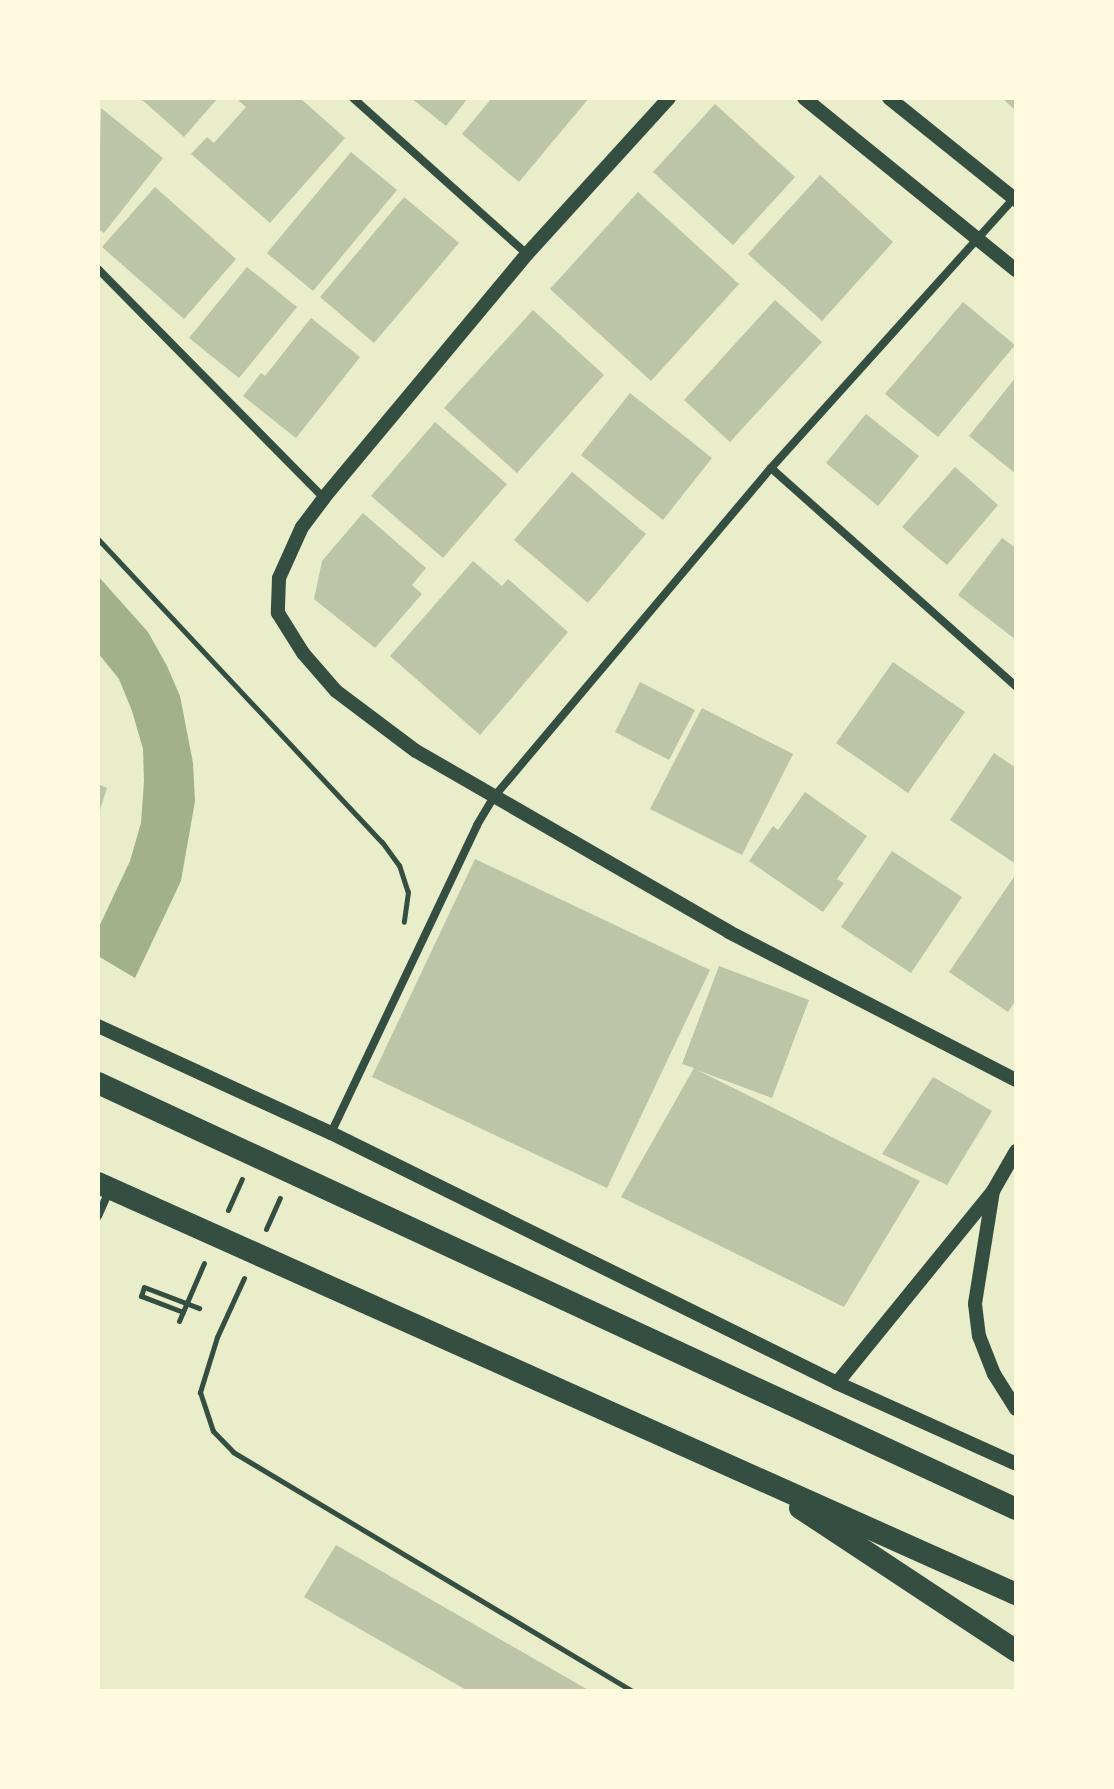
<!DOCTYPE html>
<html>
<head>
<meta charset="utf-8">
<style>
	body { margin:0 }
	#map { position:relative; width:1114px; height:1789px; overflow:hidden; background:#e9edc9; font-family:"IBM Plex Sans",sans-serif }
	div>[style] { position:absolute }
	.water>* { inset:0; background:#a3b18a }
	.building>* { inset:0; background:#bcc5a7 }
	.path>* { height:5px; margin:-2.5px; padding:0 2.5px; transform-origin:2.5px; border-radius:2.5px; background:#344e41 }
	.minor>* { height:8px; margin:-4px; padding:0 4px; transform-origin:4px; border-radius:4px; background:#344e41 }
	.tertiary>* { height:14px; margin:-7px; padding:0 7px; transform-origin:7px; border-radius:7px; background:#344e41 }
	.trunk>* { height:22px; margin:-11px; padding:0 11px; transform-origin:11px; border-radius:11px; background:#344e41 }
	span { translate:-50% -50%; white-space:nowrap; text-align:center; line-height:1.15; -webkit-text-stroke:8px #fefae0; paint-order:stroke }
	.frame { position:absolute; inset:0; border:100px solid #fefae0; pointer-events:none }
</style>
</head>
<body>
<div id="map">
	<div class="water">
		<div style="clip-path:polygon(98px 576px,148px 632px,167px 666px,180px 696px,193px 763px,195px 801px,181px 881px,135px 978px,98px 956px,98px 929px,130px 861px,141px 823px,144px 781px,143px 749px,132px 711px,119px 679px,98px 653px)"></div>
	</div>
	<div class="building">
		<div style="clip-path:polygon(140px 98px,218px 98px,184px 137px)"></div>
		<div style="clip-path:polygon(241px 98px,300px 98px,345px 138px,270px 223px,191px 154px,207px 137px,214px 143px,246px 107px,239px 101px)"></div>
		<div style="clip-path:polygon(411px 98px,468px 98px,446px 126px)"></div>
		<div style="clip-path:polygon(492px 98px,589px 98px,519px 182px,462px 134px)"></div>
		<div style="clip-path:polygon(1002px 98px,1016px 98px,1016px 111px)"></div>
		<div style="clip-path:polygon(715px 104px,795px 177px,733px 245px,653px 172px)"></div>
		<div style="clip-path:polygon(101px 108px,163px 158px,104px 233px,98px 229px)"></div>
		<div style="clip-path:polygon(351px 152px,397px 190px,313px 291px,267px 253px)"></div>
		<div style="clip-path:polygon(820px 175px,893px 242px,822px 321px,748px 254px)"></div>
		<div style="clip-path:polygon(155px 187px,236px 259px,184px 319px,102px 247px)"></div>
		<div style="clip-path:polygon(638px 192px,739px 284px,651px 381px,550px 289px)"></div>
		<div style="clip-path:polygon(404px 197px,459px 243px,374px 343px,320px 297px)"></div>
		<div style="clip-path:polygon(247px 267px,297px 307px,239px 378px,189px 338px)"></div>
		<div style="clip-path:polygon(775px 300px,822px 342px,730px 442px,684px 400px)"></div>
		<div style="clip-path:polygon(963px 302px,1015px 345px,938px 437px,885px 394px)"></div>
		<div style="clip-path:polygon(533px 310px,604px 375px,517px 473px,444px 408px)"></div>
		<div style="clip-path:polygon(311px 318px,360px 357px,296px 438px,243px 396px,261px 373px,265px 376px)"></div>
		<div style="clip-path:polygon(1016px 377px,1016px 474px,969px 436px)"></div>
		<div style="clip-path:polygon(630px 393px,712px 458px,663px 520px,581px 455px)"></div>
		<div style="clip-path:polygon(866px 414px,919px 456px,878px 506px,826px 463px)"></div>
		<div style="clip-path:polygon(435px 422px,507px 484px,443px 558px,371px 496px)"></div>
		<div style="clip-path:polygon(955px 467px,998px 505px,947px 565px,902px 527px)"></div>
		<div style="clip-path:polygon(572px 472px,646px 534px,588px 603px,514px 540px)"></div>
		<div style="clip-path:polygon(363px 513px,426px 568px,412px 585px,422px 594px,375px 648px,314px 599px,322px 561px)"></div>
		<div style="clip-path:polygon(1002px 538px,1016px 548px,1016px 640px,958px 595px)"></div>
		<div style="clip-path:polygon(473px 561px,502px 586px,508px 579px,568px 632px,480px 735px,390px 656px)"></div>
		<div style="clip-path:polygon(893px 662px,965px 712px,908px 793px,836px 743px)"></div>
		<div style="clip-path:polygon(640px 682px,695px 710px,669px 760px,615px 732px)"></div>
		<div style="clip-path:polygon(702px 708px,793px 754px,742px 855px,650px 809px)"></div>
		<div style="clip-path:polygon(994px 753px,1016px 768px,1016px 864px,950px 820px)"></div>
		<div style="clip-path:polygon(98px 784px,107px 788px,99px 813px,98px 813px)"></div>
		<div style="clip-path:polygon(805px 792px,867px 836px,837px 879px,844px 883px,823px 912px,749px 861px,773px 826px,778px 830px)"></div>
		<div style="clip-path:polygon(892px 851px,962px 897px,911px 973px,841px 927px)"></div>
		<div style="clip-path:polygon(475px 859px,710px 970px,607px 1188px,372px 1077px)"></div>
		<div style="clip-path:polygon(1016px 874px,1016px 1000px,1008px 1012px,949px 972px)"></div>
		<div style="clip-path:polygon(719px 966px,809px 1000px,772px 1098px,697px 1070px,920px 1181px,844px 1307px,621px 1197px,694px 1068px,682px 1064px)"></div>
		<div style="clip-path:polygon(933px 1077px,992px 1111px,947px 1185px,882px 1154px)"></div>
		<div style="clip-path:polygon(336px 1545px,590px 1691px,468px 1691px,304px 1597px)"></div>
	</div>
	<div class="path">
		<div style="left:98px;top:539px;width:415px;rotate:46.9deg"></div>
		<div style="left:382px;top:842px;width:29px;rotate:54deg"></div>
		<div style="left:399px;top:865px;width:28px;rotate:72deg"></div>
		<div style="left:408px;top:892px;width:30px;rotate:98deg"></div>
		<div style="left:228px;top:1210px;width:34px;rotate:-66deg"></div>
		<div style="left:266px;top:1229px;width:34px;rotate:-66deg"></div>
		<div style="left:244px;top:1278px;width:65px;rotate:114.6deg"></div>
		<div style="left:217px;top:1337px;width:58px;rotate:107.2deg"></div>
		<div style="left:200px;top:1392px;width:41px;rotate:71.6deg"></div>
		<div style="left:213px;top:1431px;width:29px;rotate:46deg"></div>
		<div style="left:233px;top:1452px;width:466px;rotate:30.9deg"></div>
		<div style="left:183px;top:1312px;width:45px;rotate:-159.1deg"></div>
		<div style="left:141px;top:1296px;width:9px;rotate:-72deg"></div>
		<div style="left:144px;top:1287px;width:59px;rotate:20.9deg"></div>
		<div style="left:179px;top:1321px;width:63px;rotate:-66.7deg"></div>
	</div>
	<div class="minor">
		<div style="left:353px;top:98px;width:234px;rotate:41.9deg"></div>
		<div style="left:98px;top:269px;width:322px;rotate:45.4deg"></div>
		<div style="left:771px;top:468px;width:328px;rotate:41.7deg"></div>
		<div style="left:331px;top:1133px;width:341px;rotate:-64.6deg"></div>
		<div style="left:477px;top:825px;width:31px;rotate:-59deg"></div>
		<div style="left:493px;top:798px;width:431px;rotate:-49.9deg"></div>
		<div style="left:771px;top:468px;width:363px;rotate:-48deg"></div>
		<div style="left:98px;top:1216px;width:30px;rotate:-66deg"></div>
	</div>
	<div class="tertiary">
		<div style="left:669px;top:98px;width:211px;rotate:132.3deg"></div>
		<div style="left:527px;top:254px;width:317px;rotate:129.8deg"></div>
		<div style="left:324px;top:498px;width:36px;rotate:127deg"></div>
		<div style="left:302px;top:527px;width:56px;rotate:114.3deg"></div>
		<div style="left:279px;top:578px;width:35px;rotate:92deg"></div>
		<div style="left:278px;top:613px;width:47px;rotate:58deg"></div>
		<div style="left:303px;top:653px;width:50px;rotate:49deg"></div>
		<div style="left:336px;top:691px;width:100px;rotate:36.9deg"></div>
		<div style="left:416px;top:751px;width:362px;rotate:30deg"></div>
		<div style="left:729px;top:932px;width:323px;rotate:27.3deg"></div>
		<div style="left:804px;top:98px;width:273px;rotate:39.1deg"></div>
		<div style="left:889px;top:98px;width:163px;rotate:38.8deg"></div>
		<div style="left:98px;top:1026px;width:256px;rotate:24.7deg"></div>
		<div style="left:331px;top:1133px;width:564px;rotate:26.29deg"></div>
		<div style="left:837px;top:1383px;width:196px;rotate:24.3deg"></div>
		<div style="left:993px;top:1191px;width:114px;rotate:99.1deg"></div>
		<div style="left:975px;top:1304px;width:32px;rotate:83deg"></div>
		<div style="left:979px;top:1336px;width:41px;rotate:68.5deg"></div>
		<div style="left:994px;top:1374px;width:41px;rotate:57.8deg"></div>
		<div style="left:837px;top:1383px;width:247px;rotate:-50.9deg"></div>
		<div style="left:993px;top:1191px;width:46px;rotate:-60.1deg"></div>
	</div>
	<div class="trunk">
		<div style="left:98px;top:1083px;width:1012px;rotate:24.89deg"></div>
		<div style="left:98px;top:1183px;width:1006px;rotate:24.12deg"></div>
		<div style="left:800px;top:1508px;width:259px;rotate:33.5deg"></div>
	</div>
	<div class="frame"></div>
</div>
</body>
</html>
